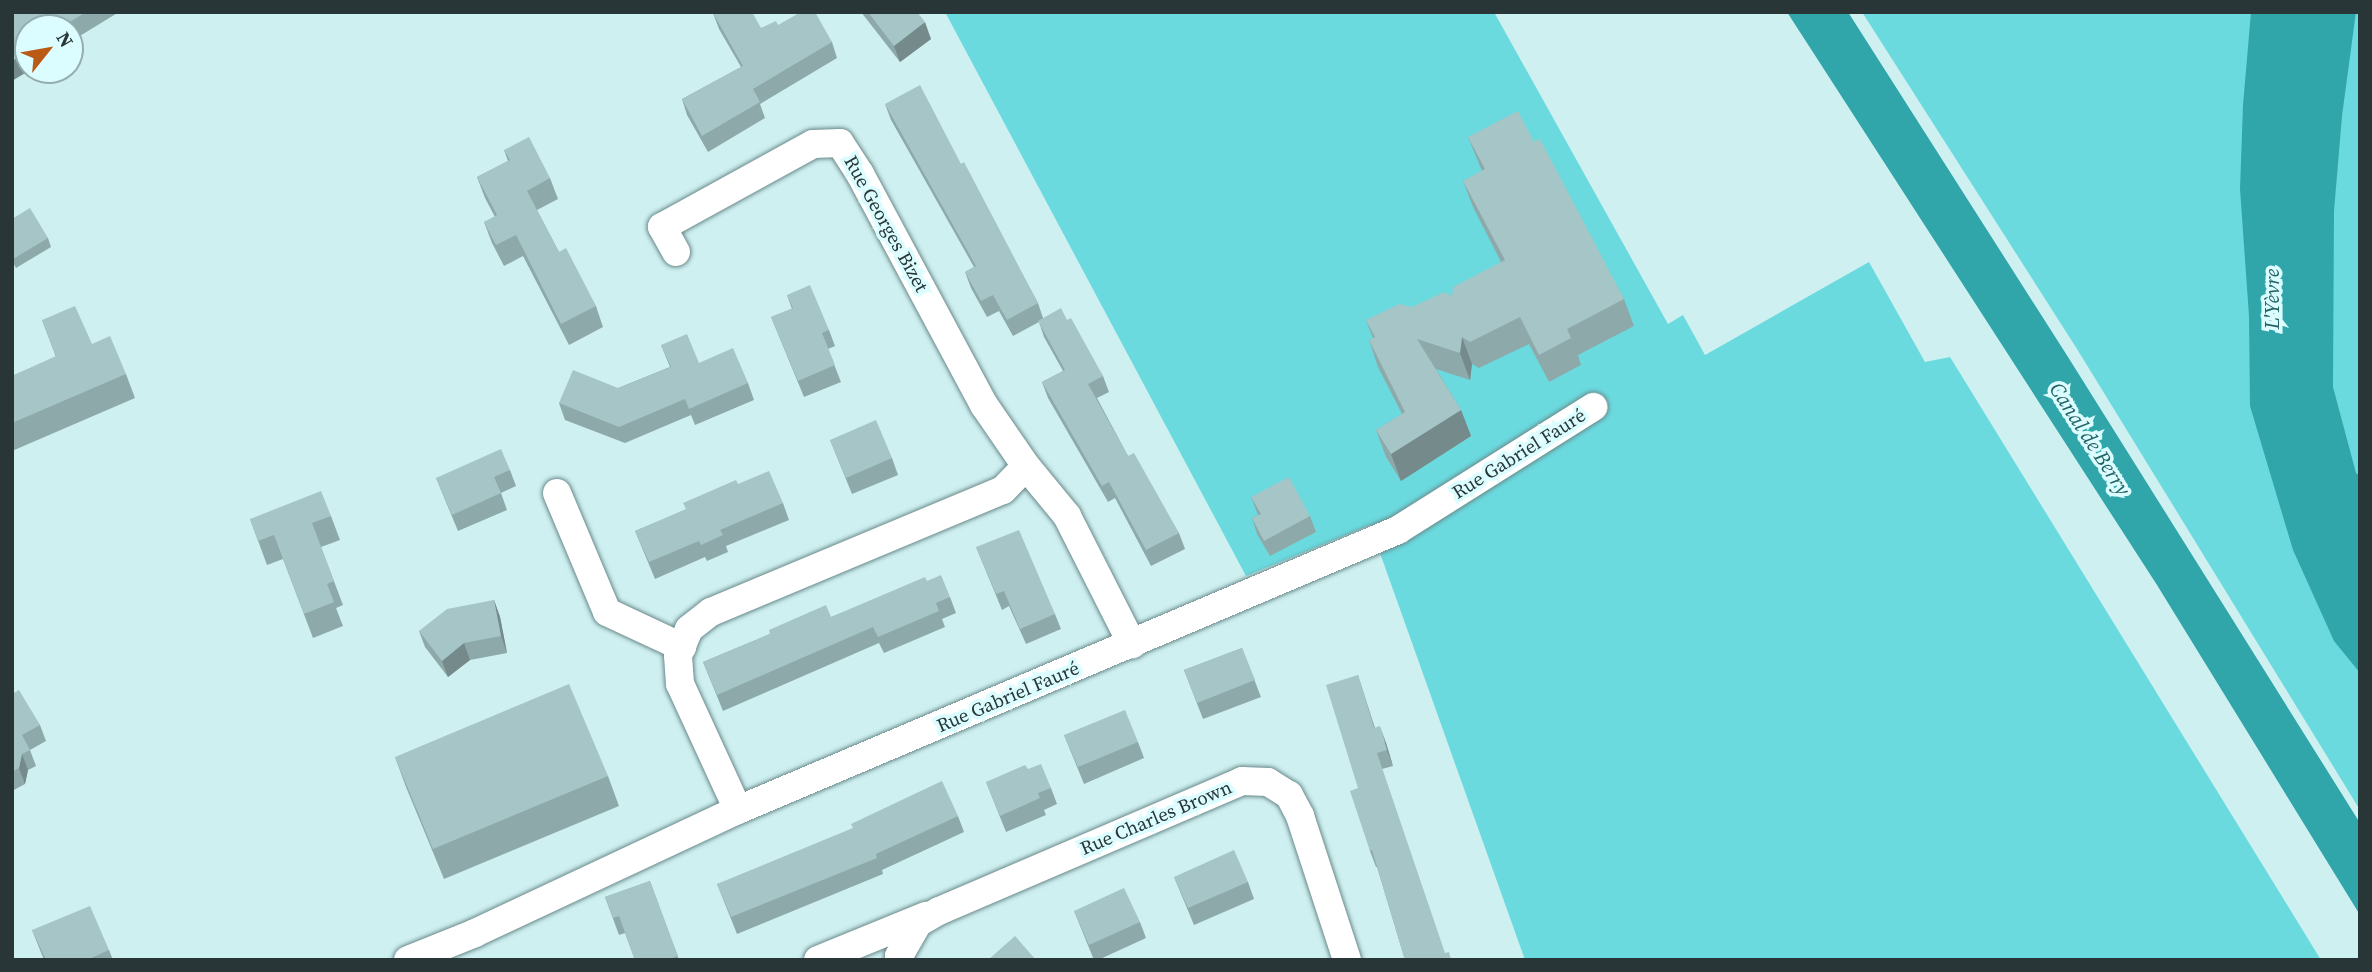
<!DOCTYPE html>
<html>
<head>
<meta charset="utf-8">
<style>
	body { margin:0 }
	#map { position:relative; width:2372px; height:972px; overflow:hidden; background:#cff0f1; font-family:"Source Serif 4",serif }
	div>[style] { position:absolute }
	.green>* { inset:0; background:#6bdadf }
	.water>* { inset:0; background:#30a6ab }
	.roads { filter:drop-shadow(0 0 2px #6a898a) drop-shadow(0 0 2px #6a898a) }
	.minor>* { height:28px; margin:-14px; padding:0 14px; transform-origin:14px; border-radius:14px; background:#fff }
	.wall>* { inset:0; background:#8ea9aa }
	.shaded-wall>* { inset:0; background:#748a8b }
	.building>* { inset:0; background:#a5c5c6 }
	span { translate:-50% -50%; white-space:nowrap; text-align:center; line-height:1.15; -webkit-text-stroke:7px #dcfdff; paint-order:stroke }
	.street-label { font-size:19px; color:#293637 }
	.water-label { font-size:21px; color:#246265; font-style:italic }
	.frame { position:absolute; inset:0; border:14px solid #293637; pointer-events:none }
	.north { position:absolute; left:14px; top:14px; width:70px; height:70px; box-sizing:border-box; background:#dcfdff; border:2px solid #94adaf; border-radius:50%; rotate:59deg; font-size:19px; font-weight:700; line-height:28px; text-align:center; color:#293637 }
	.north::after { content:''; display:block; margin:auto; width:24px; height:32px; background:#ba5a15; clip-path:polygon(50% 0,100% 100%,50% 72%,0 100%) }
</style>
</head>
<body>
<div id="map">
	<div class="green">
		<div style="clip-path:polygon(945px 12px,1494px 12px,1668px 324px,1683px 315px,1705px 355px,1869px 262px,1925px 362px,1950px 357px,2321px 960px,1525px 960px,1370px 525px,1246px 576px)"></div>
		<div style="clip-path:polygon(1862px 12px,2360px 12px,2360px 810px,2077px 349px)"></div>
	</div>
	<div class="water">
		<div style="clip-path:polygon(1787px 12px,1848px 12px,2068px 357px,2360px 823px,2360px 915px,2157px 585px)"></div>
		<div style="clip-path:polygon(2251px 12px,2356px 12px,2342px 116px,2334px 211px,2333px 387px,2356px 473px,2360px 476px,2360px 673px,2334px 641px,2293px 550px,2250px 406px,2249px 316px,2240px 189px,2243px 105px)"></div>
	</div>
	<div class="roads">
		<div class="minor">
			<div style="left:676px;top:252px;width:29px;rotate:-119deg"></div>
			<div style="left:662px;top:227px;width:172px;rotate:-28.8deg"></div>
			<div style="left:813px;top:144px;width:27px;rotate:-2deg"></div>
			<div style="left:840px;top:143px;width:37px;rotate:57deg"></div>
			<div style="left:860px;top:174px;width:262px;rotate:61.8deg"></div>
			<div style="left:984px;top:405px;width:74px;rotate:55.5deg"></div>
			<div style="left:1026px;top:466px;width:65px;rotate:50.6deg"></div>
			<div style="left:1067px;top:516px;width:144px;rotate:63.1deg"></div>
			<div style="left:557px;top:493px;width:129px;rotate:67.2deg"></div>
			<div style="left:607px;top:612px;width:83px;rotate:25deg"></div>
			<div style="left:738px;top:810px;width:139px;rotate:-114.7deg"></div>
			<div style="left:680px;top:684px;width:29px;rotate:-94deg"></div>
			<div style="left:678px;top:655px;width:28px;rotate:-67deg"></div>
			<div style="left:689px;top:629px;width:28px;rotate:-38deg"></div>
			<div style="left:711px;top:612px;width:316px;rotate:-22.7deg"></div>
			<div style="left:1003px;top:490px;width:33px;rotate:-46deg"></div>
			<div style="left:408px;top:960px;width:72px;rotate:-21.9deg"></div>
			<div style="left:475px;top:933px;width:290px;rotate:-25.1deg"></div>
			<div style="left:738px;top:810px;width:717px;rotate:-22.99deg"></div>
			<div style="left:1398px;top:530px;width:231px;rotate:-32.2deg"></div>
			<div style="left:818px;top:960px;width:117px;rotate:-22.2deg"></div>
			<div style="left:900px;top:960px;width:4px;rotate:-104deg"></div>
			<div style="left:899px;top:956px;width:38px;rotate:-60deg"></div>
			<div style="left:918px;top:923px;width:24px;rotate:-30deg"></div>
			<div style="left:939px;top:911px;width:330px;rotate:-23.2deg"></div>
			<div style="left:1242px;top:781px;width:26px;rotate:2deg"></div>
			<div style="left:1268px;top:782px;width:25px;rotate:32deg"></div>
			<div style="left:1289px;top:795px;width:24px;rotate:62deg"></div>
			<div style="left:1300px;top:816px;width:151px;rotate:71.9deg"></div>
		</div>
	</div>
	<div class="wall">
		<div style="clip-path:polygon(12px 12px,119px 12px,70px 42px,70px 28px,28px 28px)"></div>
		<div style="clip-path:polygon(861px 12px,917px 12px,931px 39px,900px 62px)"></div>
		<div style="clip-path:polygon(713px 13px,761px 28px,778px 25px,832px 42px,837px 58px,760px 104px,765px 118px,708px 152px,687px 115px,682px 99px,741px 67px,719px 29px)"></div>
		<div style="clip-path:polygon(885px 104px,961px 164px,1038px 303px,1043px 318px,1067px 320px,1103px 376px,1109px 392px,1097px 398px,1128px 456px,1179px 533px,1185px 549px,1151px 566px,1115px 498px,1108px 502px,1048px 398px,1042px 382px,1063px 371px,1044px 337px,1039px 322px,1013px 336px,999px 311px,987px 317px,971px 288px,965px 272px,974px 267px,891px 120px)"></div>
		<div style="clip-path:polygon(1468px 137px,1534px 142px,1624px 299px,1634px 326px,1578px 355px,1581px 365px,1549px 382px,1529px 344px,1479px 368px,1472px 364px,1470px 380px,1436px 369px,1461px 410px,1471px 436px,1401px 481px,1386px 457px,1376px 430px,1402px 414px,1378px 367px,1369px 340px,1373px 338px,1366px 320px,1452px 296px,1501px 262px,1473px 207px,1463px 181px,1482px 171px)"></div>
		<div style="clip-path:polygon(504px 150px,550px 178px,558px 199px,537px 210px,559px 252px,596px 306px,603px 327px,569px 345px,523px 256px,504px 266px,492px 243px,484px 222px,495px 217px,485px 198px,477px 177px,508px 161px)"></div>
		<div style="clip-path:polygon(12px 219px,48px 238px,51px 247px,16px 268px,12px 261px)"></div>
		<div style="clip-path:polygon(787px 295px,829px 330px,835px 346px,828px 349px,841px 382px,804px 397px,771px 317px,792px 309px)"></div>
		<div style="clip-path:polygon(42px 320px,92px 344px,126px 374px,135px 398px,12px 451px,12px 376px,56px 357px)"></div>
		<div style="clip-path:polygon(661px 345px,699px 363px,748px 383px,754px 400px,695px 425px,691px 415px,625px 443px,565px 420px,559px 403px,618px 388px,670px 367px)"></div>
		<div style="clip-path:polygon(830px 440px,892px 458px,898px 475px,852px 494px)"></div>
		<div style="clip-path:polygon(510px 470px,516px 486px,501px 493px,507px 510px,458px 531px,436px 478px)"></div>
		<div style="clip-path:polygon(738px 484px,783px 503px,789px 520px,726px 546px,728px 552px,707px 561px,705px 557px,655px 579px,635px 531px,686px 510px)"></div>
		<div style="clip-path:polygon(1251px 497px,1310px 516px,1316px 532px,1270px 556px,1257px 534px,1252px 518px,1258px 515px)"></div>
		<div style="clip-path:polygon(331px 516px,340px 540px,321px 547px,343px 605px,336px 608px,343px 626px,313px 638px,283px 559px,267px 565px,250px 519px)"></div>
		<div style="clip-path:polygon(976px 547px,1055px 614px,1061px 629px,1026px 644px,1009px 606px,1002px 610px)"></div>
		<div style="clip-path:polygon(927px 581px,950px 597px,956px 613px,942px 619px,945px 627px,884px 653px,879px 643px,723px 711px,703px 662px,770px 634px,831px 617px)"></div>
		<div style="clip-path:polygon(494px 600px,500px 617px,507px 653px,470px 660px,448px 677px,425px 647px,419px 631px)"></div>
		<div style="clip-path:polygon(1242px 648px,1261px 697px,1203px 719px,1184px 670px)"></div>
		<div style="clip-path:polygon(1358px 675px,1375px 728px,1386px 743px,1393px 766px,1382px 769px,1405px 960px,1377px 867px,1376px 867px,1370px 851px,1358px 788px)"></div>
		<div style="clip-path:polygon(12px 694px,40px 725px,46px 741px,30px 750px,36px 766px,28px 770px,25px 784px,12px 791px)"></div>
		<div style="clip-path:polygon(1064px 735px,1138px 742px,1144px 758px,1084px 784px)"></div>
		<div style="clip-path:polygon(395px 757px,608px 776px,619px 806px,444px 879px,406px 787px)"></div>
		<div style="clip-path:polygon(1028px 769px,1051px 788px,1057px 804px,1044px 810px,1046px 815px,1006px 832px,986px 782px)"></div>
		<div style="clip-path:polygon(958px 816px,964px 832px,882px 870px,883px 874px,737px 934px,717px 884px)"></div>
		<div style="clip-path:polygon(1174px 877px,1248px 882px,1254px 899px,1194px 925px)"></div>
		<div style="clip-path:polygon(650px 881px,679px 960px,635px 960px,625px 933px,619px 935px,605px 897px)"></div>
		<div style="clip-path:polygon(1074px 911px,1140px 922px,1146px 938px,1098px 960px,1094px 960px)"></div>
		<div style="clip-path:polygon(32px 930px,109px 950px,113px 960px,44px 960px)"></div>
	</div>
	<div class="shaded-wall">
		<div style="clip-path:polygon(925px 22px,931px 39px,900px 62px,894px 46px)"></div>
		<div style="clip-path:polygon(28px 51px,28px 70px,30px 70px,12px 81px,12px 61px)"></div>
		<div style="clip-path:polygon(1462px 337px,1472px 364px,1470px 380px,1460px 353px)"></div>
		<div style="clip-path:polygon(1461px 410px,1471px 436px,1401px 481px,1391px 454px)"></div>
		<div style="clip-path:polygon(494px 600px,500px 617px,507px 653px,501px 636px)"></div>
		<div style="clip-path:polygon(464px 643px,470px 660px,448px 677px,442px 661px)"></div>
		<div style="clip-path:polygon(1380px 726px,1386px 743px,1393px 766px,1387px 750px)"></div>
		<div style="clip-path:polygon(22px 754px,28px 770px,25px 784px,19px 768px)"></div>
	</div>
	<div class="building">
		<div style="clip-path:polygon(12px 12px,86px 12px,60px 28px,28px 28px,28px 51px,12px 61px)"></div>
		<div style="clip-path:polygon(715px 12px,752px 12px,761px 28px,776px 21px,778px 25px,801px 12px,815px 12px,832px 42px,753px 89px,760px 102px,702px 136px,682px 99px,743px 66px,713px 13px)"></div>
		<div style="clip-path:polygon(868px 12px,917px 12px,925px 22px,894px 46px)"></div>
		<div style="clip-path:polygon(920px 85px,961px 164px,964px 162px,1038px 303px,1007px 320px,993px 295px,981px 301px,965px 272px,976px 266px,885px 104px)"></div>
		<div style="clip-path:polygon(1518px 111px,1534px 142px,1540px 139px,1624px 299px,1567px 329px,1571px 338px,1539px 355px,1520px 317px,1470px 342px,1462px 337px,1460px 353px,1417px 339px,1461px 410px,1391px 454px,1376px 430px,1405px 412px,1369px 340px,1375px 337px,1366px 320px,1399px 304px,1412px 307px,1444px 292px,1452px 296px,1453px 287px,1505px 260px,1463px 181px,1485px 169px,1468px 137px)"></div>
		<div style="clip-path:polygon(529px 137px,550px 178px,527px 191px,559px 252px,566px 248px,596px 306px,561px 324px,516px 235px,496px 245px,484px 222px,497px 215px,477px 177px,510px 160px,504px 150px)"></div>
		<div style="clip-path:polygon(30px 208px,48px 238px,13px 259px,12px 219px)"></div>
		<div style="clip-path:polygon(810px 285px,829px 330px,822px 333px,835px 365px,798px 381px,771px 317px,793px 308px,787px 295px)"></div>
		<div style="clip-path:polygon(75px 306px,92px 344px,110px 336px,126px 374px,12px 423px,12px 376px,56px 356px,42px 320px)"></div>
		<div style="clip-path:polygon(1061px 308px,1067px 320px,1071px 318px,1103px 376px,1088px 384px,1128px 456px,1134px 453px,1179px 533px,1146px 550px,1109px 482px,1102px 486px,1042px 382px,1065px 370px,1038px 321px)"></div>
		<div style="clip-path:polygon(687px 334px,699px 363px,733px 348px,748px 383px,689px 409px,685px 399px,619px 427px,559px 403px,573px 370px,618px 388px,671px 367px,661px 345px)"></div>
		<div style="clip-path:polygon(876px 420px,892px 458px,846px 478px,830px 440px)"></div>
		<div style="clip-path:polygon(501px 449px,510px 470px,494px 477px,501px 493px,452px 515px,436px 478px)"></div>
		<div style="clip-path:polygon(769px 471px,783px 503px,720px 530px,723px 535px,701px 545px,699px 541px,649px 562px,635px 531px,686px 509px,683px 503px,736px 480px,738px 484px)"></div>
		<div style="clip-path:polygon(1289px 477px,1310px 516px,1264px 541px,1252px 518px,1261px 514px,1251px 497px)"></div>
		<div style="clip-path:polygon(321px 491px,331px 516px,312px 523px,334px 581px,327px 584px,334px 602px,304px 614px,274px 535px,258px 541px,250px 519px)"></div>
		<div style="clip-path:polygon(1019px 530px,1055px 614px,1020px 629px,1004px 591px,996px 594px,976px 547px)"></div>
		<div style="clip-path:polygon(941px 575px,950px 597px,936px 603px,939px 611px,878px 637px,873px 627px,717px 695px,703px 662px,770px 634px,769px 630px,826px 605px,831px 617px,925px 577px,927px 581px)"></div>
		<div style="clip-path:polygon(494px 600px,501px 636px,464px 643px,442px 661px,419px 631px,447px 609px)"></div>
		<div style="clip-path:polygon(1242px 648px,1255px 680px,1197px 703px,1184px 670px)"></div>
		<div style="clip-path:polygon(1358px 675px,1374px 728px,1380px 726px,1387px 750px,1377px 753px,1445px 953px,1449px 952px,1451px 960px,1405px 960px,1372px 850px,1370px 851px,1350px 791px,1358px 788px,1326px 685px)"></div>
		<div style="clip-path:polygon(569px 684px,608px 776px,433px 849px,395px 757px)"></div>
		<div style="clip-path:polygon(19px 690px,40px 725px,22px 735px,30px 750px,22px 754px,19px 768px,12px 772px,12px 694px)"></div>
		<div style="clip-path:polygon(1125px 710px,1138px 742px,1078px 767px,1064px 735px)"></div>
		<div style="clip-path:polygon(1041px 764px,1051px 788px,1038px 793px,1040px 798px,1000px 816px,986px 782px,1025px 765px,1028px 769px)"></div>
		<div style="clip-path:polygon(942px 781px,958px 816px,876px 854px,877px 858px,731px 917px,717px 884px,853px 828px,851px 824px)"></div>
		<div style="clip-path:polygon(1234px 850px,1248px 882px,1188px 908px,1174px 877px)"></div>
		<div style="clip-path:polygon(650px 881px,678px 956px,667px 960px,635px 960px,619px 916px,613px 918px,605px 897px)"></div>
		<div style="clip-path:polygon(1124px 888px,1140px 922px,1089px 945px,1074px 911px)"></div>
		<div style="clip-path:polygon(90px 906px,109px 950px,87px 960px,46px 960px,32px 930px)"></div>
		<div style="clip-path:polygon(1015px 936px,1036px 960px,988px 960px)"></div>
	</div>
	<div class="street-label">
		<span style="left:886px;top:224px;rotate:61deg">Rue Georges Bizet</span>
		<span style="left:1519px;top:454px;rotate:-32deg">Rue Gabriel Fauré</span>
		<span style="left:1008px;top:697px;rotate:-23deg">Rue Gabriel Fauré</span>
		<span style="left:1156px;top:818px;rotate:-23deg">Rue Charles Brown</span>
	</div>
	<div class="water-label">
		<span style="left:2272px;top:299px;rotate:-90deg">L'Yèvre</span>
		<span style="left:2090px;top:439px;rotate:57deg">Canal de Berry</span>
	</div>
	<div class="frame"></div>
	<div class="north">N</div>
</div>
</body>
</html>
